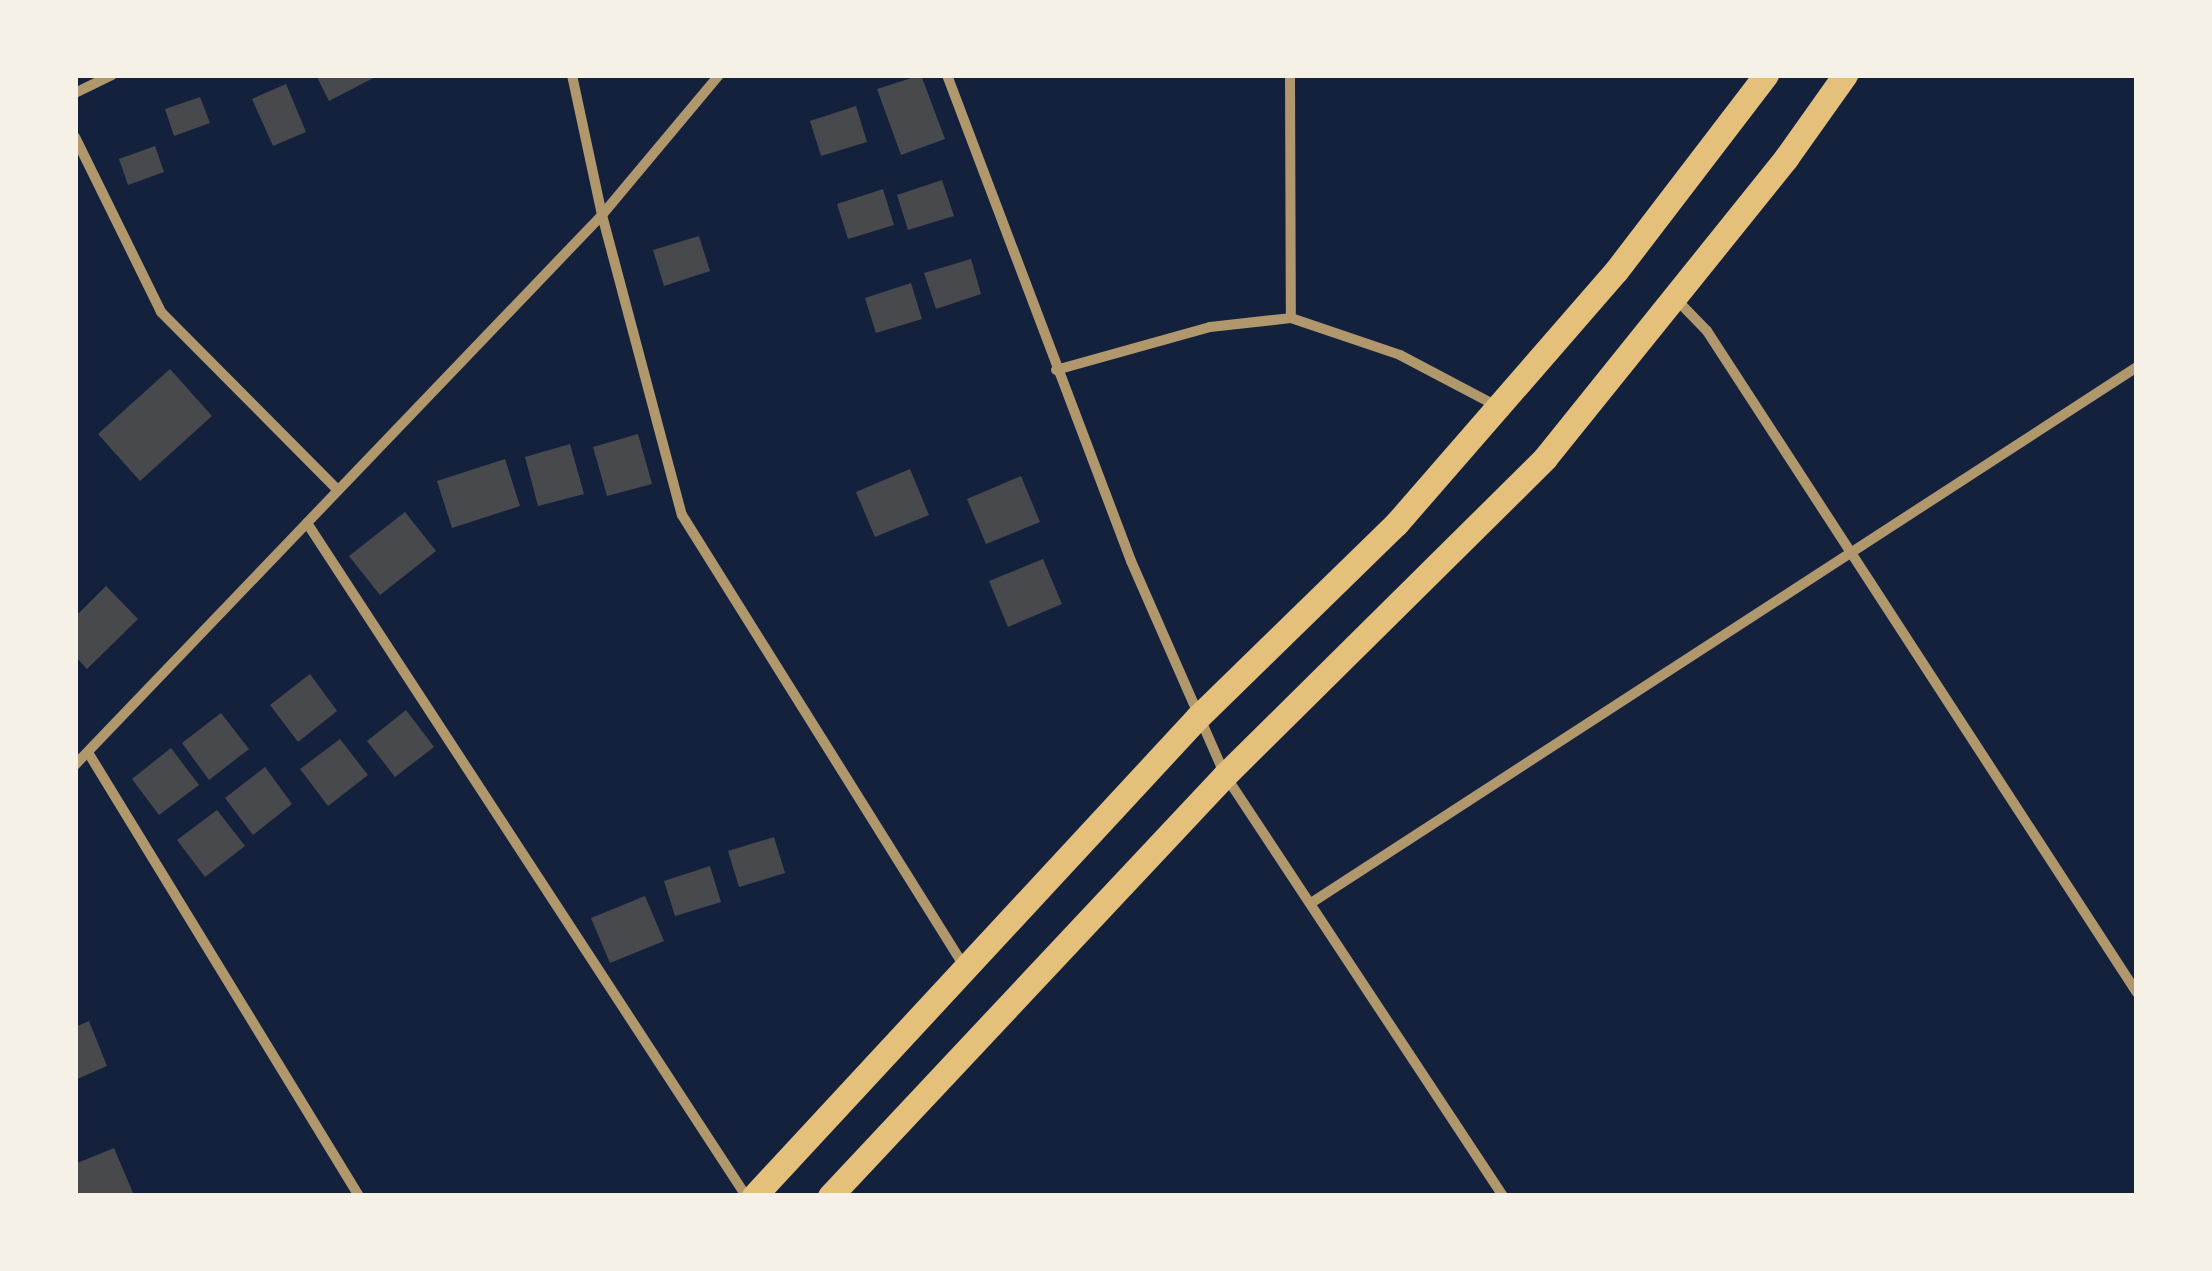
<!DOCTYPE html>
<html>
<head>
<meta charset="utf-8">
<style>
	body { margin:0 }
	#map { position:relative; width:2212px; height:1271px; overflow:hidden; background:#14213d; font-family:Helvetica,sans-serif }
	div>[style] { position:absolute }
	.building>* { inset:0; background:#48494c }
	.minor>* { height:10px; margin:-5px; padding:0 5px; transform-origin:5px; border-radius:5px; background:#b1986c }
	.primary>* { height:25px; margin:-12.5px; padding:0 12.5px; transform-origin:12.5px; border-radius:12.5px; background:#e5c07b }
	span { translate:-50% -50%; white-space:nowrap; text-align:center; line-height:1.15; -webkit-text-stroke:10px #f6f1e7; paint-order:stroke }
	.frame { position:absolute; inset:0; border:78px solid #f6f1e7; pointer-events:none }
</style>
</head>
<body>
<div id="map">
	<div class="building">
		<div style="clip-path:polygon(316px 75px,379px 75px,329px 101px)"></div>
		<div style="clip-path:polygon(921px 75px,945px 139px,901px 155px,877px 89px)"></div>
		<div style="clip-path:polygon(286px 84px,306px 132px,273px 146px,252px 99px)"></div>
		<div style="clip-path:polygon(200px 97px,210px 123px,174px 136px,165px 109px)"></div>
		<div style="clip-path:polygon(856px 106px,867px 142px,821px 156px,810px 121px)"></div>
		<div style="clip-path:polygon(155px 146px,164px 172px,128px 185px,119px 159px)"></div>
		<div style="clip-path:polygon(942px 180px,954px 216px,908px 230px,897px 195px)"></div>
		<div style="clip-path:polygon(883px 189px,894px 225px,848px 239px,837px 204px)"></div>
		<div style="clip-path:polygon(699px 236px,710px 271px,664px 286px,653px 250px)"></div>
		<div style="clip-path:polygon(971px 259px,981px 294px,936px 309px,924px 273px)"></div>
		<div style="clip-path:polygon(911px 283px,922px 319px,876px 333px,865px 298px)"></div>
		<div style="clip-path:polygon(170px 369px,212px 416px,140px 481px,98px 434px)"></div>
		<div style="clip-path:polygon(638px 434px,652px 484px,607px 496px,593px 447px)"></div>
		<div style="clip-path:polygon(570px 444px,584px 494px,538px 506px,525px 457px)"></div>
		<div style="clip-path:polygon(505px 459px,520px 506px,452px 528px,437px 481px)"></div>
		<div style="clip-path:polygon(910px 469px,929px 515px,875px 537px,856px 492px)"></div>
		<div style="clip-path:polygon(1021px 476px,1040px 522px,986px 544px,967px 499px)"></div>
		<div style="clip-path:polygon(405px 512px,436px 551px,380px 595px,349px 556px)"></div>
		<div style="clip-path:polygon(1043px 559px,1062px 604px,1008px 627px,989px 581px)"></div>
		<div style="clip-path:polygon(106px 586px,138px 619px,87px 669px,75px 656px,75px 617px)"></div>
		<div style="clip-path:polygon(310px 674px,337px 711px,298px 742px,270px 705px)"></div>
		<div style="clip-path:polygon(406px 710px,434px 747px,395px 777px,367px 741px)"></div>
		<div style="clip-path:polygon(221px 713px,249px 749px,209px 780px,182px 743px)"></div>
		<div style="clip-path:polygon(340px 739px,368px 775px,328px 806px,300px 769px)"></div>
		<div style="clip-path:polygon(171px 748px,199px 785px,159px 815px,132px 779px)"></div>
		<div style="clip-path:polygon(265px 767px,292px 804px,253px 835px,225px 798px)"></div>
		<div style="clip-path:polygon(217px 810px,245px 846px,205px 877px,177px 840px)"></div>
		<div style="clip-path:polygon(774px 837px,785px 873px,739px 887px,728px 851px)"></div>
		<div style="clip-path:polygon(710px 866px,721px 902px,675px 916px,664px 881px)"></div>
		<div style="clip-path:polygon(645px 896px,664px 941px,610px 963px,591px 918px)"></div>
		<div style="clip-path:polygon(89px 1021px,107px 1066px,75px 1080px,75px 1027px)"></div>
		<div style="clip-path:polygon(114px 1148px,133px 1193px,75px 1196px,75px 1164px)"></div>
	</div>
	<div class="minor">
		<div style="left:572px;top:75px;width:143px;rotate:77.9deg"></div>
		<div style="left:602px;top:215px;width:310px;rotate:75.1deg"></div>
		<div style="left:682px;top:515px;width:532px;rotate:57.98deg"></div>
		<div style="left:947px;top:75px;width:520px;rotate:69.26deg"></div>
		<div style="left:1131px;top:561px;width:234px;rotate:66.3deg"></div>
		<div style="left:1225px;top:775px;width:505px;rotate:56.56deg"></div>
		<div style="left:1290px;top:75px;width:243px;rotate:89.8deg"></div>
		<div style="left:75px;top:93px;width:41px;rotate:-25.9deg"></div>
		<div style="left:75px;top:137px;width:195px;rotate:63.8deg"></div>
		<div style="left:161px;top:312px;width:251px;rotate:45.2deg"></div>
		<div style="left:1675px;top:298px;width:46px;rotate:45.9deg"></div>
		<div style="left:1707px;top:331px;width:789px;rotate:56.99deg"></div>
		<div style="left:1056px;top:370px;width:160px;rotate:-15.6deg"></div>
		<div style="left:1210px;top:327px;width:81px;rotate:-6.3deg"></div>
		<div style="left:1291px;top:318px;width:115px;rotate:18.7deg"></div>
		<div style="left:1400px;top:355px;width:107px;rotate:27.8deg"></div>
		<div style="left:307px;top:523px;width:804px;rotate:56.88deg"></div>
		<div style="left:89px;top:754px;width:518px;rotate:58.58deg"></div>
		<div style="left:75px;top:765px;width:762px;rotate:-46.22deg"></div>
		<div style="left:602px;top:215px;width:182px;rotate:-50.1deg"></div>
		<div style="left:1311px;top:903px;width:985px;rotate:-32.98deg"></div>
	</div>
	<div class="primary">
		<div style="left:754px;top:1196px;width:652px;rotate:-47.18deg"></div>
		<div style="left:1197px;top:718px;width:278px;rotate:-44.3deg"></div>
		<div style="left:1396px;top:524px;width:335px;rotate:-49deg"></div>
		<div style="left:1616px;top:271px;width:247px;rotate:-52.6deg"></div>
		<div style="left:830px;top:1196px;width:577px;rotate:-46.82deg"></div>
		<div style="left:1225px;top:775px;width:450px;rotate:-44.7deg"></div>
		<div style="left:1545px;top:458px;width:385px;rotate:-51.2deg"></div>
		<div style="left:1786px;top:158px;width:102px;rotate:-54.6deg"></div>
	</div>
	<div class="frame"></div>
</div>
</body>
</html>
